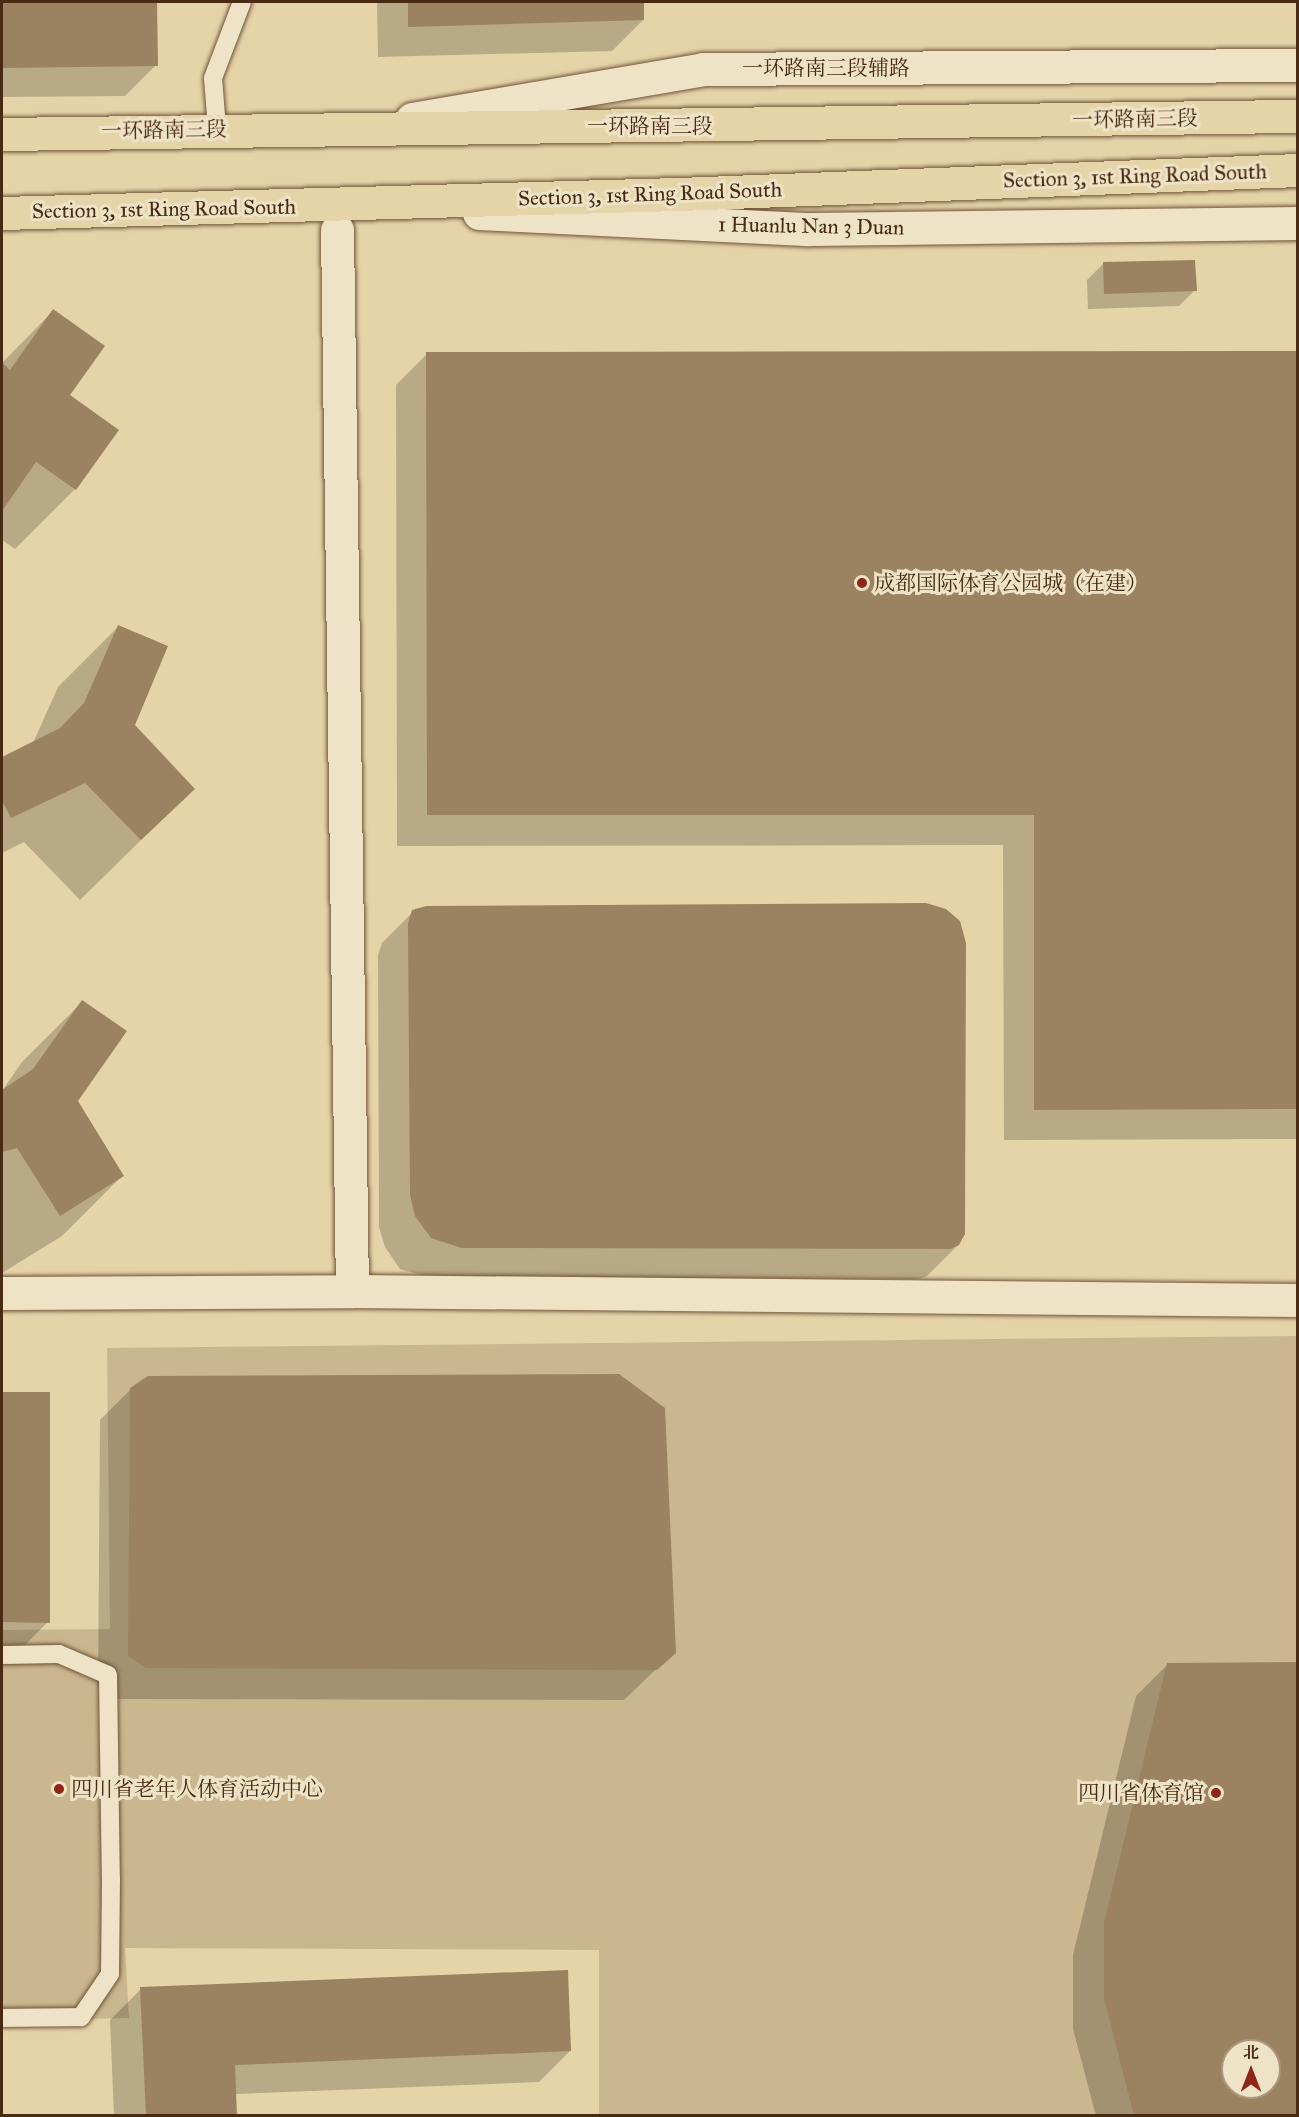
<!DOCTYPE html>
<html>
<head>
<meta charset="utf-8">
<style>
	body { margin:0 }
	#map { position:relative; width:1299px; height:2117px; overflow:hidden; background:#e6d4a9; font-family:"IM FELL Great Primer","Noto Serif SC",serif }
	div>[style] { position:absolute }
	.green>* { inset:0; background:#cbb78f }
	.shadow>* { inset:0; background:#0003 }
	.building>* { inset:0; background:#9b8261 }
	.roads { filter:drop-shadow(0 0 2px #705438) drop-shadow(0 0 2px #705438) }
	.lane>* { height:18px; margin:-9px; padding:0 9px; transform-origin:9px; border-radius:9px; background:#efe3c7 }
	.street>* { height:33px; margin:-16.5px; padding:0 16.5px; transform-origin:16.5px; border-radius:16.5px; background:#efe3c7 }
	.secondary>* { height:33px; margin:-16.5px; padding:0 16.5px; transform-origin:16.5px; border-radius:16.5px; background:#efe3c7 }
	.primary>* { height:33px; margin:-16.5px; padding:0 16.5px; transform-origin:16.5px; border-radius:16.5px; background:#e6d4a9 }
	.dots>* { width:16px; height:16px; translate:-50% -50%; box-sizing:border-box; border:3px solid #efe3c7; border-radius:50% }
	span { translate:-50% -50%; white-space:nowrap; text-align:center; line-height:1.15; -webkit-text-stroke:6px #efe3c7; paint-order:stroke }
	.street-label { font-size:21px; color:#492a12 }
	.poi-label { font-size:21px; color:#492a12 }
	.left { translate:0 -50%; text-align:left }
	.right { translate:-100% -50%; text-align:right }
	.frame { position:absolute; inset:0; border:3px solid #492a12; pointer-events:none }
	.north { position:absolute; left:1221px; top:2039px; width:60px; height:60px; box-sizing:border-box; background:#efe3c7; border:2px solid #ad997f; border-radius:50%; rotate:0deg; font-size:16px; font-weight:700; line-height:24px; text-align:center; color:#492a12 }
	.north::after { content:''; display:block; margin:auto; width:21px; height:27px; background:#8f2418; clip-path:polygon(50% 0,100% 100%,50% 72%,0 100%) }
</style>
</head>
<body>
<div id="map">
	<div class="green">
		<div style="clip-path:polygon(evenodd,1297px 1336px,1297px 2115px,599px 2115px,599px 1950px,125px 1948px,129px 2018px,2px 2021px,2px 1630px,110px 1629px,107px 1348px,1297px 1336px,1233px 2051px,1269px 2051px,1269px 2087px,1233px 2087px,1233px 2051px)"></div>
	</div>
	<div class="shadow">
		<div style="clip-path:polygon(2px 2px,156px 2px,156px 65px,125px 96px,2px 97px)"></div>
		<div style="clip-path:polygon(377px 2px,643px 2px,643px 20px,612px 51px,378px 57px)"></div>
		<div style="clip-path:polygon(1103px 264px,1195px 290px,1179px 306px,1088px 309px,1087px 280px)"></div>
		<div style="clip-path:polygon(53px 311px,68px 396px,75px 489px,15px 549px,2px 540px,2px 363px)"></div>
		<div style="clip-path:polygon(1298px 352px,1298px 1139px,1004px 1140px,1003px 845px,397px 846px,396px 385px,427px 354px)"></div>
		<div style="clip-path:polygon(118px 627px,133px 725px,193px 789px,80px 900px,24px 842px,2px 853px,2px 759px,33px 743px,58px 687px)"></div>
		<div style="clip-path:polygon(413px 912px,958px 1245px,927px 1276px,918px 1279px,431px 1278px,400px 1269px,385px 1247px,379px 1227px,378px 955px,382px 943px)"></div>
		<div style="clip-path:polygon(82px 1002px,77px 1101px,122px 1176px,62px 1236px,2px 1273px,2px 1091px,22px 1062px)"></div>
		<div style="clip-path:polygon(131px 1389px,674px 1652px,624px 1700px,115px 1699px,98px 1687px,100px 1420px)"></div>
		<div style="clip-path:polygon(2px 1393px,49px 1393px,48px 1622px,17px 1653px,2px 1653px)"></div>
		<div style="clip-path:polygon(evenodd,1167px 1665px,1298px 2116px,1096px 2116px,1073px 2029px,1073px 1955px,1136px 1696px,1167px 1665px,1233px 2051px,1269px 2051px,1269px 2087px,1233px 2087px,1233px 2051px)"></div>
		<div style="clip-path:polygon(141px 1989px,570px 2051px,539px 2082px,235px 2094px,236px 2116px,114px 2116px,110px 2020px)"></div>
	</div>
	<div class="building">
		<div style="clip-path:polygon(2px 2px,157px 2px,158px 66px,2px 68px)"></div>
		<div style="clip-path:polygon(408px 2px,644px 2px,644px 20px,408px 27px)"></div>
		<div style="clip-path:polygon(1195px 260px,1197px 291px,1104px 294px,1103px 262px)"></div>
		<div style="clip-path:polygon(53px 309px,105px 346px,70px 395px,119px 430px,76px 490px,36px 462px,2px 511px,2px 363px,10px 370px)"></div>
		<div style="clip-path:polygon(1298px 351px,1298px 1109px,1034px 1110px,1034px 815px,427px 815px,426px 352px)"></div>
		<div style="clip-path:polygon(118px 625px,168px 646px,135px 725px,195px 789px,141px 840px,85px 783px,11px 818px,2px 801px,2px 757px,60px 728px,84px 703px)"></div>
		<div style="clip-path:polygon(926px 903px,946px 909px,960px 921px,966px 943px,965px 1234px,959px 1245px,950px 1249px,462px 1248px,431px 1238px,415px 1216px,410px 1195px,408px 923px,412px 910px,426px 906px)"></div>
		<div style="clip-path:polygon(82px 1000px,127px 1031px,78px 1101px,124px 1176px,60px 1216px,17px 1148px,2px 1152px,2px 1090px,33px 1069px)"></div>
		<div style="clip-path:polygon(619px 1374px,665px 1408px,676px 1653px,657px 1670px,146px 1668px,128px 1656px,130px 1388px,148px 1376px)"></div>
		<div style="clip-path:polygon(2px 1392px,50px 1392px,50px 1623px,2px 1622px)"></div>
		<div style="clip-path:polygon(evenodd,1298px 1662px,1298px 2116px,1134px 2116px,1104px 1998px,1104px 1923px,1167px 1663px,1298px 1662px,1233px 2051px,1269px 2051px,1269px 2087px,1233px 2087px,1233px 2051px)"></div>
		<div style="clip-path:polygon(568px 1970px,571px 2051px,235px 2065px,237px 2116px,146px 2116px,140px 1987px)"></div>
	</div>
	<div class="roads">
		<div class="lane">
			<div style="left:217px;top:128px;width:50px;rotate:-94.6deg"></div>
			<div style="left:213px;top:78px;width:81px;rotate:-69.1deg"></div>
			<div style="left:2px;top:1655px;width:57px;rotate:-1deg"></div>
			<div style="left:59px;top:1654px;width:53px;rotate:23.2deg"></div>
			<div style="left:108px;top:1675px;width:204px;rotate:89.2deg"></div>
			<div style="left:111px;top:1879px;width:95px;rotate:90.6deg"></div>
			<div style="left:110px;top:1974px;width:52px;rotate:124deg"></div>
			<div style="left:81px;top:2017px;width:79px;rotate:179.3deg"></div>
		</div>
		<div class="street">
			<div style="left:337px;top:230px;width:1061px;rotate:89.19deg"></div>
			<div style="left:2px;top:1293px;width:350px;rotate:-0.3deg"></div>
			<div style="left:352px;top:1291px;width:946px;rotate:0.55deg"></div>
		</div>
		<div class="secondary">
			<div style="left:412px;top:119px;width:295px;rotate:-9.7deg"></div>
			<div style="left:703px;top:69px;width:595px;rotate:-0.39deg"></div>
			<div style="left:479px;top:213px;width:331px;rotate:2.8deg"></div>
			<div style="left:810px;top:229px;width:488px;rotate:-0.7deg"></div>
		</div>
		<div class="primary">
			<div style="left:2px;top:134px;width:1296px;rotate:-0.8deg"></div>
			<div style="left:2px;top:213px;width:677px;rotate:-1.61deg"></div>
			<div style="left:679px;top:194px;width:619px;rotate:-2.22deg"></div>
		</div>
	</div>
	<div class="dots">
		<div style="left:862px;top:583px;background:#8f2418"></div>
		<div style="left:59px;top:1789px;background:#8f2418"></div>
		<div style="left:1216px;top:1793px;background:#8f2418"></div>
	</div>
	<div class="street-label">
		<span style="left:826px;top:68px">一环路南三段辅路</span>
		<span style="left:1135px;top:119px;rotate:-1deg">一环路南三段</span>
		<span style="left:650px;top:126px">一环路南三段</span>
		<span style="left:164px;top:130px;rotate:-1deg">一环路南三段</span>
		<span style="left:1135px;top:176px;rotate:-2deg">Section 3, 1st Ring Road South</span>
		<span style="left:650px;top:194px;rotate:-2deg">Section 3, 1st Ring Road South</span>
		<span style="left:164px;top:209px;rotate:-1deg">Section 3, 1st Ring Road South</span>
		<span style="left:811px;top:226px;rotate:1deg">1 Huanlu Nan 3 Duan</span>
	</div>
	<div class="poi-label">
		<span class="left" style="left:874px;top:583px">成都国际体育公园城（在建）</span>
		<span class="left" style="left:71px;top:1789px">四川省老年人体育活动中心</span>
		<span class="right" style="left:1204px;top:1793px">四川省体育馆</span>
	</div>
	<div class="frame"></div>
	<div class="north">北</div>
</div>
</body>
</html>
